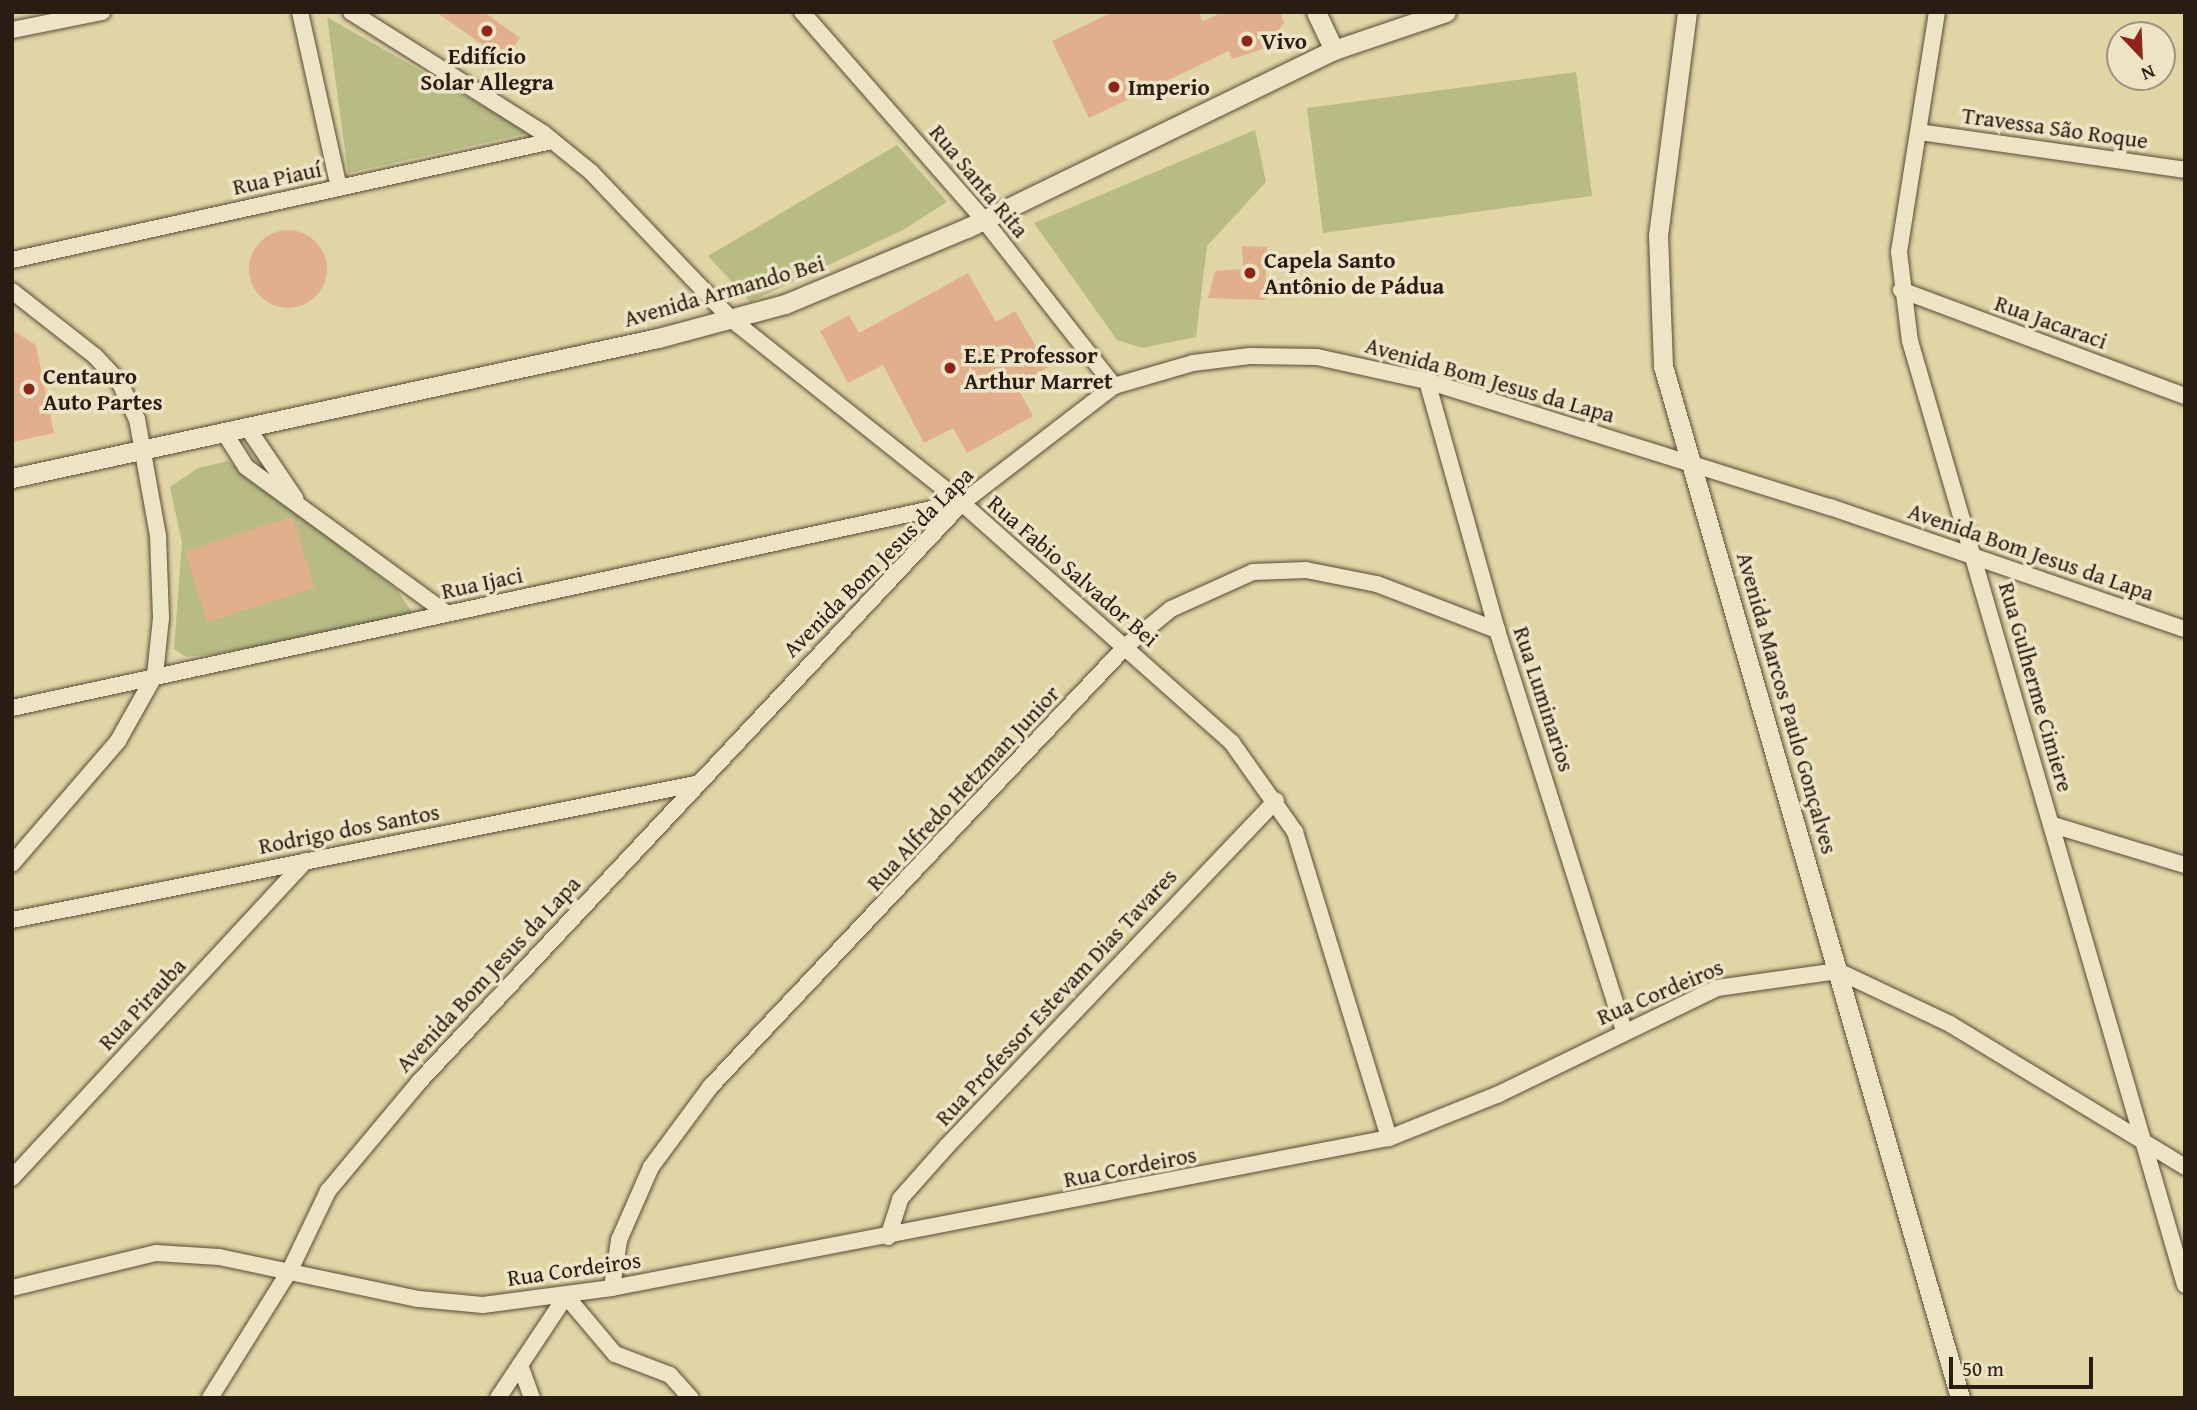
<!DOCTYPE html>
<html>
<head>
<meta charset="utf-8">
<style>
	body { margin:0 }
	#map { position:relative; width:2197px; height:1410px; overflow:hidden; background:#e2d5a5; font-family:"Gentium Book Plus",serif }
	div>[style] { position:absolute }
	.green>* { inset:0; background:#b7bc84 }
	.building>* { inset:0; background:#e2af8d }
	.round { border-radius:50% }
	.roads { filter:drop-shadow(0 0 2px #574b38) drop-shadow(0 0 2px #574b38) }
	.minor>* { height:16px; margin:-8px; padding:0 8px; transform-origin:8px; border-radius:8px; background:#ece4c4 }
	.tertiary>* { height:19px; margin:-9.5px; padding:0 9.5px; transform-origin:9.5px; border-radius:9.5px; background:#ece4c4 }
	.dots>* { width:19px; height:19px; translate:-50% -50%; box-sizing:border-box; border:4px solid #ece4c4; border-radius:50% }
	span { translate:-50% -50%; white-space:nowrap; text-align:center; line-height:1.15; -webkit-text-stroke:7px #ece4c4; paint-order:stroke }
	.poi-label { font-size:23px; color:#291d13; font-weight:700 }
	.left { translate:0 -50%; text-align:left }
	.street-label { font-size:23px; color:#291d13 }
	.frame { position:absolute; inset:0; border:14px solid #291d13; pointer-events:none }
	.north { position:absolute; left:2106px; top:21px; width:70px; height:70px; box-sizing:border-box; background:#ece4c4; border:2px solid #9e947d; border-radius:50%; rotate:157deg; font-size:19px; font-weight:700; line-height:28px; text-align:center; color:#291d13 }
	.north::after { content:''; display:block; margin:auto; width:24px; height:32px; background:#8f2418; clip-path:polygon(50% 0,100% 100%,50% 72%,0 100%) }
	.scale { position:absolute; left:1949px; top:1357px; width:144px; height:32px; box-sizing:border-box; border:4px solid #291d13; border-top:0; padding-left:9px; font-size:21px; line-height:24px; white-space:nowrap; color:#291d13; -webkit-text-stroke:5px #ece4c4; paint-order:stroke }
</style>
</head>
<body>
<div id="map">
	<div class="green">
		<div style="clip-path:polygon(327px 17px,530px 133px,348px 173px)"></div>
		<div style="clip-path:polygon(1576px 72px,1592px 196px,1323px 233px,1307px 108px)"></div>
		<div style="clip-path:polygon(1255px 130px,1266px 182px,1207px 246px,1196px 337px,1142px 348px,1117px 340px,1034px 223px)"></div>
		<div style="clip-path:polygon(897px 145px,947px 202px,903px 230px,750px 302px,708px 256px)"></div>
		<div style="clip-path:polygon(228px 461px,397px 590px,412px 612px,407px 618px,215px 654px,186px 657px,174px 649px,182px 543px,170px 487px,198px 468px)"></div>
	</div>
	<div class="building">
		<div style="clip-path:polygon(436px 12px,484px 12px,520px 38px,504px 60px)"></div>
		<div style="clip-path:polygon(1113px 12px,1199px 12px,1203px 21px,1223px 12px,1280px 12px,1284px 22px,1269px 47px,1232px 59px,1229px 51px,1089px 118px,1052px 41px)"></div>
		<div class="round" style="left:249px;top:230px;width:78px;height:78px"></div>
		<div style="clip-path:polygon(1242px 246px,1267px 247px,1265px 300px,1208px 298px,1215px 271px,1243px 269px)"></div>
		<div style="clip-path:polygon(968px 273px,996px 322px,1015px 311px,1048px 367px,1016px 385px,1033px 416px,967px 453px,953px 428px,924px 443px,883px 365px,848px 383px,820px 331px,849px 315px,859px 333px)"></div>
		<div style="clip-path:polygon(12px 330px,36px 345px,54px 433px,12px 442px)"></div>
		<div style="clip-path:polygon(292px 517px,315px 588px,207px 622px,185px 551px)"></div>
	</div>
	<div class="roads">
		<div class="minor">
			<div style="left:300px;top:12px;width:180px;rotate:77.5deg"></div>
			<div style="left:351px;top:12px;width:227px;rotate:32.2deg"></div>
			<div style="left:543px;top:133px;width:62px;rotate:39.1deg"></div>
			<div style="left:591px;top:172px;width:203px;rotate:46.4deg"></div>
			<div style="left:731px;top:319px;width:295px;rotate:38.5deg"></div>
			<div style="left:962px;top:503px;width:361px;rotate:41.6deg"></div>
			<div style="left:1232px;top:743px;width:109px;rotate:54.7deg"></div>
			<div style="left:1295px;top:832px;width:320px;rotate:72.9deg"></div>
			<div style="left:802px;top:12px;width:276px;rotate:48.8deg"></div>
			<div style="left:984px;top:220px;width:211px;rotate:51.9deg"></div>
			<div style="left:1937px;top:12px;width:243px;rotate:99deg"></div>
			<div style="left:1899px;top:252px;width:90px;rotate:83deg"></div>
			<div style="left:1910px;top:341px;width:983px;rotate:73.76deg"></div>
			<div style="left:12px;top:30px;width:92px;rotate:-11.3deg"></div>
			<div style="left:1919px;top:132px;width:269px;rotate:8.1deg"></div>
			<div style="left:12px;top:260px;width:553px;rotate:-12.43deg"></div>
			<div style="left:1901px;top:290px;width:303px;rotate:20.5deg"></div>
			<div style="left:12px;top:291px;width:105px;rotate:38.1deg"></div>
			<div style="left:95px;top:356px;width:37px;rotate:47deg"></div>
			<div style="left:120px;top:383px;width:40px;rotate:65deg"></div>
			<div style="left:137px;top:419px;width:119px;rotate:79.8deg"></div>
			<div style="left:158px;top:536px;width:82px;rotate:87.9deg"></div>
			<div style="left:161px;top:618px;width:57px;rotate:96deg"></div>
			<div style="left:155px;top:675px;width:76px;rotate:119.3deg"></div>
			<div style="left:118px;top:741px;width:162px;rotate:130.8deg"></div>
			<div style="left:1427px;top:381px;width:259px;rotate:74.3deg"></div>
			<div style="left:1497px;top:630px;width:420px;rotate:72.4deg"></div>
			<div style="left:247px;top:427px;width:86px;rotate:55.9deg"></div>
			<div style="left:224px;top:432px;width:41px;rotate:57.8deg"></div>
			<div style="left:246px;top:467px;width:248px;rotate:36.1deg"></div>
			<div style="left:12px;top:708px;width:969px;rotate:-12.21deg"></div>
			<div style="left:2053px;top:825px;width:138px;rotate:16.9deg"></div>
			<div style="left:12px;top:920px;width:696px;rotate:-11.26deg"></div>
			<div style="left:12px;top:1178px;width:432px;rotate:-47.2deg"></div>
			<div style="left:888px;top:1237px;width:40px;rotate:-72deg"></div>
			<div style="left:900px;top:1199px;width:71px;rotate:-48.4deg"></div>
			<div style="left:947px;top:1146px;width:477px;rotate:-46.4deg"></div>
			<div style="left:12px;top:1288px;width:148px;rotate:-13.7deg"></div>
			<div style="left:156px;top:1253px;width:63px;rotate:3.6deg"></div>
			<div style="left:219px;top:1257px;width:204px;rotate:11.9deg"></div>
			<div style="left:419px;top:1299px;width:64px;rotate:5.4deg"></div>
			<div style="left:483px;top:1305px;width:130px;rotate:-7.5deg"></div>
			<div style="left:612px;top:1288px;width:791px;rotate:-10.93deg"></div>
			<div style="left:1389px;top:1138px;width:118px;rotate:-21.8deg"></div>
			<div style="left:1499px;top:1094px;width:242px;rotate:-25.9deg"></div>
			<div style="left:1717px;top:988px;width:122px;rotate:-8deg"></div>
			<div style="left:1838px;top:971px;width:124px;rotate:25.3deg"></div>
			<div style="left:1950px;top:1024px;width:275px;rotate:31.3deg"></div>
			<div style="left:612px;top:1288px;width:49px;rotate:-81.7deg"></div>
			<div style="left:619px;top:1240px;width:80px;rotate:-66.3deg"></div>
			<div style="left:651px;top:1167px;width:101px;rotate:-53.5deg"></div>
			<div style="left:711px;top:1086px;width:605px;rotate:-46.67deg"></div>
			<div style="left:1126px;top:646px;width:58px;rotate:-39.4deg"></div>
			<div style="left:1171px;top:609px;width:90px;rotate:-24.3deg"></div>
			<div style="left:1253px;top:572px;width:53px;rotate:-2.2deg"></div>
			<div style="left:1306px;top:570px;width:72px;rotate:11.2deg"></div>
			<div style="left:1377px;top:584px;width:129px;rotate:21deg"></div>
			<div style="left:520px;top:1365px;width:35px;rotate:70deg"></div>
			<div style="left:210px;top:1398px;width:151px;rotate:-58deg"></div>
			<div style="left:290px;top:1270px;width:88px;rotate:-64.3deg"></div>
			<div style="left:328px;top:1191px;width:142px;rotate:-50.1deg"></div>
			<div style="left:419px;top:1082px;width:794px;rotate:-46.84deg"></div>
			<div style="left:962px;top:503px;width:192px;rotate:-37.6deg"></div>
			<div style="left:1114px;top:386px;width:82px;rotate:-16.2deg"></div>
			<div style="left:1193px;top:363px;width:57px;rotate:-7deg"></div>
			<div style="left:1250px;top:356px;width:67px;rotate:0.9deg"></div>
			<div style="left:1317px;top:357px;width:113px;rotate:12.3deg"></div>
			<div style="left:1427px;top:381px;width:422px;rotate:17.4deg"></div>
			<div style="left:1830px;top:507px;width:375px;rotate:19deg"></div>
			<div style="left:498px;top:1398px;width:123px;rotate:-56.3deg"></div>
			<div style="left:566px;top:1296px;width:76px;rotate:49.8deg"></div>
			<div style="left:615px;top:1354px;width:59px;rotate:20.9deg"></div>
			<div style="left:670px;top:1375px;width:31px;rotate:48deg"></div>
		</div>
		<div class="tertiary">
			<div style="left:1316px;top:12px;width:42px;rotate:64.7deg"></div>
			<div style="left:1687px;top:12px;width:225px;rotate:97.4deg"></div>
			<div style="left:1658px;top:235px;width:131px;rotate:87.8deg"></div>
			<div style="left:1663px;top:366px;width:1074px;rotate:73.94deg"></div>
			<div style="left:12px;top:478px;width:661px;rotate:-12.23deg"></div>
			<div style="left:658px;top:338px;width:131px;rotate:-15deg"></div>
			<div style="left:785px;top:304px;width:197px;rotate:-22.7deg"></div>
			<div style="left:967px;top:228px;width:408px;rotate:-25.9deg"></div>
			<div style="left:1334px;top:50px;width:118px;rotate:-18.7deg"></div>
		</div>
	</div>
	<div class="dots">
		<div style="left:487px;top:31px;background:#8f2418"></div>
		<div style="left:1247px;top:41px;background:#8f2418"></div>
		<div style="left:1114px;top:87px;background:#8f2418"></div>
		<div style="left:1250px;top:273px;background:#8f2418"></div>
		<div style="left:950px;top:368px;background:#8f2418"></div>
		<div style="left:29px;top:389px;background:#8f2418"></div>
	</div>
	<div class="poi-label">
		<span class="left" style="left:1261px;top:41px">Vivo</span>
		<span style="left:487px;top:69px">Edifício<br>Solar Allegra</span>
		<span class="left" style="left:1128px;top:87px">Imperio</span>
		<span class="left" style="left:1264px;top:273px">Capela Santo<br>Antônio de Pádua</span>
		<span class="left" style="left:964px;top:368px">E.E Professor<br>Arthur Marret</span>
		<span class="left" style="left:43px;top:389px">Centauro<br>Auto Partes</span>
	</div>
	<div class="street-label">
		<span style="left:2055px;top:128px;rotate:8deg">Travessa São Roque</span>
		<span style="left:277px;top:178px;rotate:-12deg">Rua Piauí</span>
		<span style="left:979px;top:181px;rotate:50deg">Rua Santa Rita</span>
		<span style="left:724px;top:291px;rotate:-16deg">Avenida Armando Bei</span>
		<span style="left:2051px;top:322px;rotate:20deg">Rua Jacaraci</span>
		<span style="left:1490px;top:380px;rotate:16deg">Avenida Bom Jesus da Lapa</span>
		<span style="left:2031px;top:552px;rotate:19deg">Avenida Bom Jesus da Lapa</span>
		<span style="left:878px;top:562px;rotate:-45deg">Avenida Bom Jesus da Lapa</span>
		<span style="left:1073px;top:571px;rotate:41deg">Rua Fabio Salvador Bei</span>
		<span style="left:482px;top:583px;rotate:-12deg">Rua Ijaci</span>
		<span style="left:2036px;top:687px;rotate:74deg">Rua Gulherme Cimiere</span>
		<span style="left:1544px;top:699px;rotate:72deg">Rua Luminarios</span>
		<span style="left:1787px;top:703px;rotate:74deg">Avenida Marcos Paulo Gonçalves</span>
		<span style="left:963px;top:788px;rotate:-47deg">Rua Alfredo Hetzman Junior</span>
		<span style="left:349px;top:829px;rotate:-11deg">Rodrigo dos Santos</span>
		<span style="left:488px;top:974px;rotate:-47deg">Avenida Bom Jesus da Lapa</span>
		<span style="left:1660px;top:992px;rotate:-23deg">Rua Cordeiros</span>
		<span style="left:1056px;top:997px;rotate:-47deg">Rua Professor Estevam Dias Tavares</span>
		<span style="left:142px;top:1004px;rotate:-47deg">Rua Pirauba</span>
		<span style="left:1130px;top:1167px;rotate:-11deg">Rua Cordeiros</span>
		<span style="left:574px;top:1269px;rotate:-8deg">Rua Cordeiros</span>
	</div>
	<div class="frame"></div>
	<div class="north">N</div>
	<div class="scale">50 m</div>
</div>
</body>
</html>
